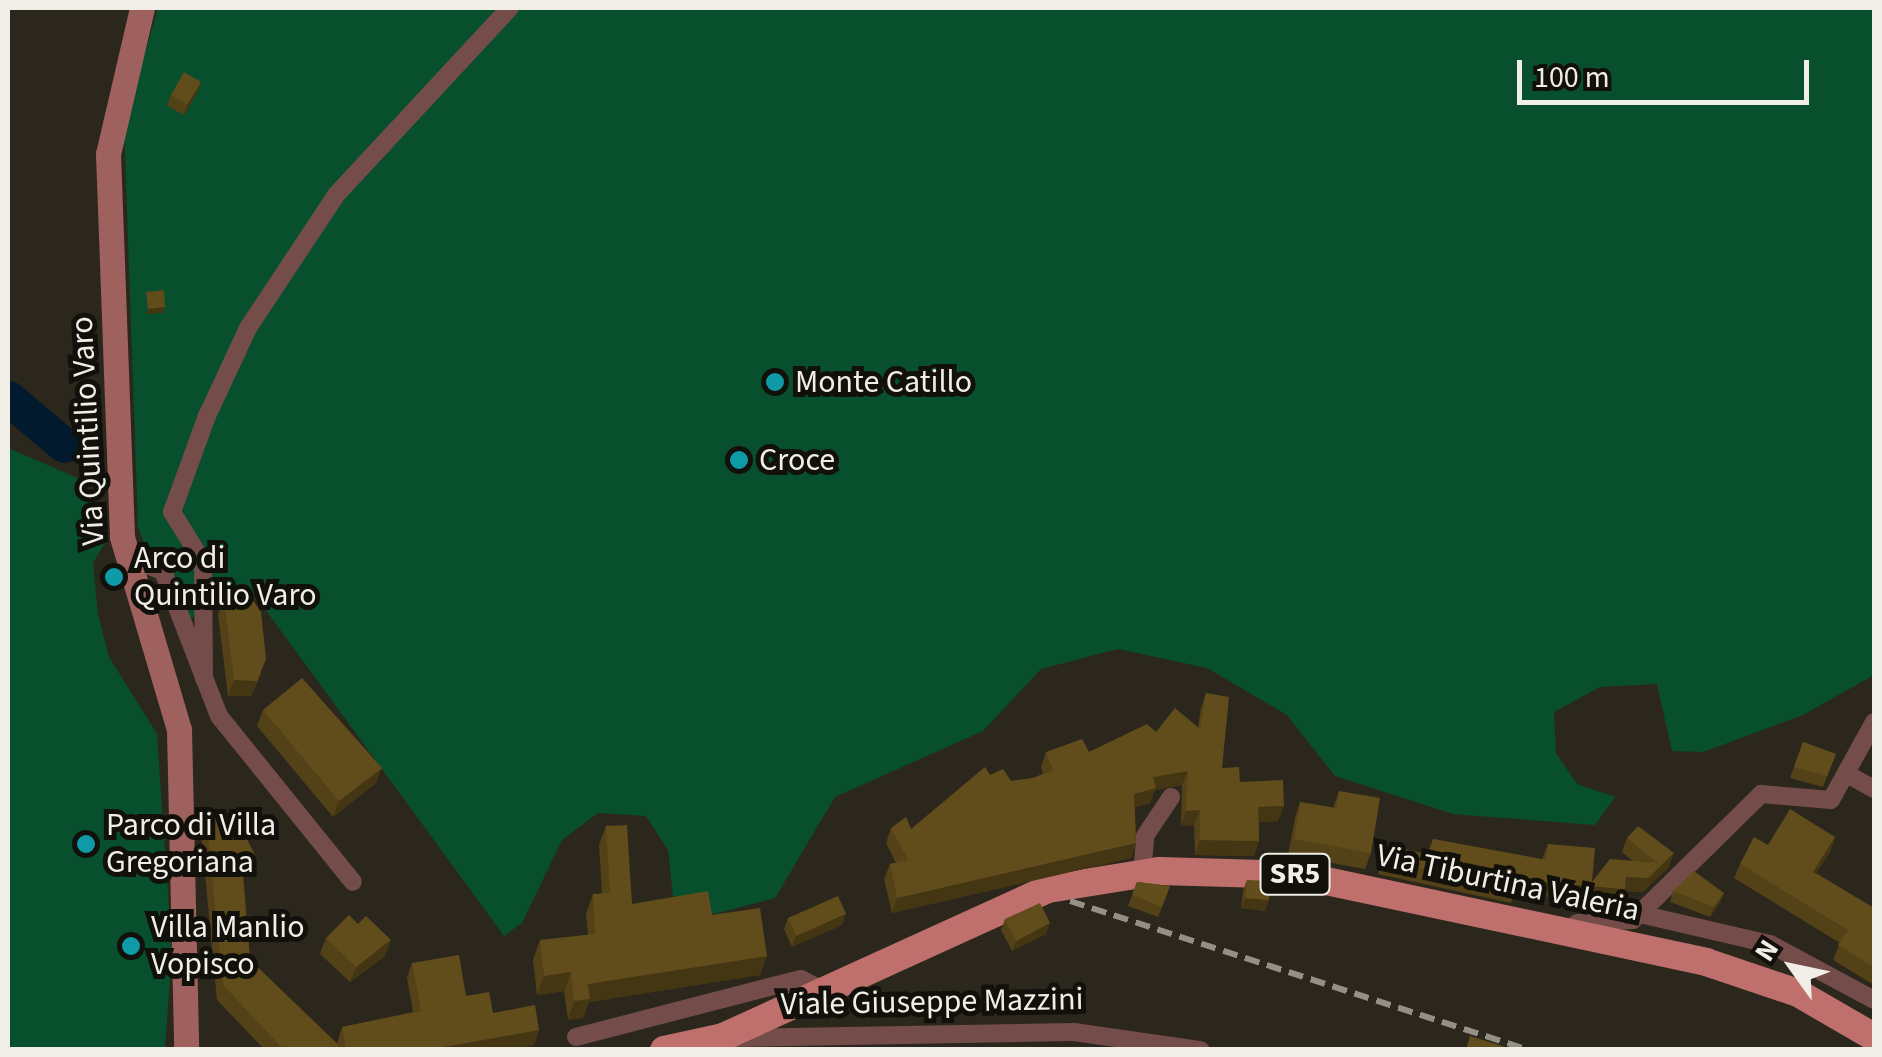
<!DOCTYPE html>
<html>
<head>
<meta charset="utf-8">
<style>
	body { margin:0 }
	#map { position:relative; width:1882px; height:1057px; overflow:hidden; background:#2c271d; font-family:"Source Sans 3",sans-serif }
	div>[style] { position:absolute }
	.green>* { inset:0; background:#084f2d }
	.river>* { height:35px; margin:-17.5px; padding:0 17.5px; transform-origin:17.5px; border-radius:17.5px; background:#021a2d }
	.minor>* { height:18px; margin:-9px; padding:0 9px; transform-origin:9px; border-radius:9px; background:#744d4b }
	.secondary>* { height:25px; margin:-12.5px; padding:0 12.5px; transform-origin:12.5px; border-radius:12.5px; background:#9f615e }
	.primary>* { height:28px; margin:-14px; padding:0 14px; transform-origin:14px; border-radius:14px; background:#c0706c }
	.rail>* { height:6px; margin-top:-3px; transform-origin:0; background:repeating-linear-gradient(90deg,#949087 0 15px,transparent 0 23px) }
	.wall>* { inset:0; background:#534117 }
	.shaded-wall>* { inset:0; background:#443513 }
	.building>* { inset:0; background:#614c1b }
	.dots>* { width:28px; height:28px; translate:-50% -50%; box-sizing:border-box; border:5px solid #12100b; border-radius:50% }
	span { translate:-50% -50%; white-space:nowrap; text-align:center; line-height:1.15; -webkit-text-stroke:10px #12100b; paint-order:stroke }
	.shield-label span { padding:2px 8px; background:#12100b; border:2px solid; border-radius:8px; -webkit-text-stroke-width:0 }
	.shield-label { font-size:30px; color:#f1eee7; font-weight:700 }
	.poi-label { font-size:32px; color:#f1eee7 }
	.left { translate:0 -50%; text-align:left }
	.street-label { font-size:32px; color:#f1eee7 }
	.frame { position:absolute; inset:0; border:10px solid #f1eee7; pointer-events:none }
	.north { position:absolute; left:1742px; top:917px; width:100px; height:100px; -webkit-text-stroke:8px #12100b; paint-order:stroke; rotate:303deg; font-size:28px; font-weight:700; line-height:40px; text-align:center; color:#f1eee7 }
	.north::after { content:''; display:block; margin:auto; width:35px; height:45px; background:#f1eee7; clip-path:polygon(50% 0,100% 100%,50% 72%,0 100%) }
	.scale { position:absolute; left:1517px; top:60px; width:292px; height:45px; box-sizing:border-box; border:5px solid #f1eee7; border-top:0; padding-left:12px; font-size:30px; line-height:35px; white-space:nowrap; color:#f1eee7; -webkit-text-stroke:8px #12100b; paint-order:stroke }
</style>
</head>
<body>
<div id="map">
	<div class="green">
		<div style="clip-path:polygon(158px 8px,1874px 8px,1874px 675px,1803px 715px,1703px 752px,1672px 751px,1657px 684px,1600px 687px,1554px 712px,1556px 753px,1577px 784px,1615px 797px,1595px 825px,1453px 814px,1335px 776px,1287px 715px,1207px 668px,1118px 649px,1041px 669px,983px 731px,835px 797px,775px 898px,714px 914px,673px 896px,668px 850px,646px 816px,598px 813px,562px 840px,522px 923px,504px 936px,246px 583px,176px 628px,138px 527px,124px 126px)"></div>
		<div style="clip-path:polygon(8px 448px,80px 479px,109px 536px,93px 563px,98px 615px,109px 657px,157px 734px,172px 953px,165px 1049px,8px 1050px)"></div>
	</div>
	<div class="river">
		<div style="left:8px;top:398px;width:73px;rotate:40deg"></div>
	</div>
	<div class="minor">
		<div style="left:126px;top:557px;width:40px;rotate:21deg"></div>
		<div style="left:163px;top:571px;width:155px;rotate:68.9deg"></div>
		<div style="left:219px;top:716px;width:213px;rotate:51.1deg"></div>
		<div style="left:204px;top:679px;width:117px;rotate:-90.5deg"></div>
		<div style="left:203px;top:562px;width:59px;rotate:-121.8deg"></div>
		<div style="left:172px;top:512px;width:102px;rotate:-70deg"></div>
		<div style="left:207px;top:416px;width:97px;rotate:-65deg"></div>
		<div style="left:248px;top:328px;width:159px;rotate:-56.5deg"></div>
		<div style="left:336px;top:195px;width:255px;rotate:-47.1deg"></div>
		<div style="left:1847px;top:774px;width:31px;rotate:29deg"></div>
		<div style="left:1142px;top:874px;width:38px;rotate:-85deg"></div>
		<div style="left:1145px;top:836px;width:47px;rotate:-56.3deg"></div>
		<div style="left:1640px;top:914px;width:133px;rotate:13deg"></div>
		<div style="left:1770px;top:944px;width:118px;rotate:28.3deg"></div>
		<div style="left:1577px;top:923px;width:56px;rotate:-3.1deg"></div>
		<div style="left:1633px;top:920px;width:180px;rotate:-44.5deg"></div>
		<div style="left:1761px;top:794px;width:70px;rotate:4.9deg"></div>
		<div style="left:1831px;top:800px;width:89px;rotate:-61.1deg"></div>
		<div style="left:576px;top:1037px;width:232px;rotate:-14.5deg"></div>
		<div style="left:801px;top:979px;width:27px;rotate:27deg"></div>
		<div style="left:729px;top:1038px;width:345px;rotate:-1deg"></div>
		<div style="left:1074px;top:1032px;width:128px;rotate:8.1deg"></div>
	</div>
	<div class="secondary">
		<div style="left:142px;top:8px;width:150px;rotate:103.1deg"></div>
		<div style="left:108px;top:154px;width:383px;rotate:87.9deg"></div>
		<div style="left:122px;top:537px;width:201px;rotate:73.5deg"></div>
		<div style="left:179px;top:730px;width:320px;rotate:88.7deg"></div>
	</div>
	<div class="primary">
		<div style="left:664px;top:1050px;width:60px;rotate:-12.4deg"></div>
		<div style="left:723px;top:1037px;width:357px;rotate:-24.5deg"></div>
		<div style="left:1048px;top:889px;width:112px;rotate:-9.2deg"></div>
		<div style="left:1159px;top:871px;width:139px;rotate:1.6deg"></div>
		<div style="left:1298px;top:875px;width:417px;rotate:12deg"></div>
		<div style="left:1706px;top:962px;width:97px;rotate:18.6deg"></div>
		<div style="left:1798px;top:993px;width:88px;rotate:30.1deg"></div>
	</div>
	<div class="rail">
		<div style="left:1070px;top:901px;width:483px;rotate:18deg"></div>
	</div>
	<div class="wall">
		<div style="clip-path:polygon(201px 82px,197px 93px,184px 115px,167px 106px,171px 95px)"></div>
		<div style="clip-path:polygon(224px 599px,261px 674px,251px 696px,228px 696px,218px 615px)"></div>
		<div style="clip-path:polygon(1206px 693px,1222px 768px,1240px 782px,1278px 821px,1259px 822px,1259px 841px,1254px 856px,1195px 855px,1194px 825px,1181px 826px,1182px 785px,1155px 790px,1150px 803px,1135px 807px,1136px 843px,1131px 858px,892px 913px,884px 879px,890px 864px,896px 863px,886px 843px,891px 828px,911px 829px,990px 775px,1011px 781px,1033px 778px,1043px 774px,1041px 767px,1046px 752px,1089px 752px,1156px 732px,1198px 727px,1201px 708px)"></div>
		<div style="clip-path:polygon(263px 710px,382px 768px,376px 783px,333px 817px,257px 726px)"></div>
		<div style="clip-path:polygon(1803px 742px,1836px 754px,1823px 787px,1790px 778px)"></div>
		<div style="clip-path:polygon(1339px 791px,1371px 853px,1365px 869px,1288px 855px,1295px 818px,1300px 802px,1333px 808px)"></div>
		<div style="clip-path:polygon(206px 817px,255px 855px,250px 870px,243px 870px,250px 960px,337px 1043px,342px 1027px,413px 1012px,407px 978px,412px 963px,493px 1013px,539px 1030px,534px 1045px,505px 1050px,265px 1050px,217px 1000px,201px 831px)"></div>
		<div style="clip-path:polygon(606px 826px,632px 904px,712px 915px,767px 956px,760px 975px,589px 1002px,583px 1018px,568px 1020px,564px 991px,537px 995px,533px 960px,540px 940px,588px 935px,586px 914px,593px 894px,602px 894px,599px 845px)"></div>
		<div style="clip-path:polygon(1835px 837px,1830px 852px,1816px 873px,1874px 908px,1874px 985px,1833px 960px,1840px 943px,1734px 878px,1740px 864px)"></div>
		<div style="clip-path:polygon(1627px 838px,1669px 867px,1643px 892px,1624px 891px,1620px 903px,1514px 894px,1511px 903px,1378px 874px,1387px 845px,1427px 854px,1433px 839px,1542px 859px,1548px 844px,1592px 882px,1633px 861px,1622px 852px)"></div>
		<div style="clip-path:polygon(1247px 880px,1269px 900px,1265px 911px,1241px 908px,1243px 891px)"></div>
		<div style="clip-path:polygon(1137px 882px,1170px 886px,1158px 917px,1128px 906px)"></div>
		<div style="clip-path:polygon(1673px 891px,1724px 893px,1720px 903px,1710px 917px,1670px 902px)"></div>
		<div style="clip-path:polygon(788px 918px,842px 925px,792px 947px,784px 929px)"></div>
		<div style="clip-path:polygon(1005px 919px,1046px 934px,1012px 951px,1001px 930px)"></div>
		<div style="clip-path:polygon(326px 938px,385px 956px,350px 982px,320px 954px)"></div>
	</div>
	<div class="shaded-wall">
		<div style="clip-path:polygon(201px 82px,197px 93px,184px 115px,187px 105px)"></div>
		<div style="clip-path:polygon(165px 307px,163px 313px,146px 314px,148px 309px)"></div>
		<div style="clip-path:polygon(266px 659px,251px 696px,228px 696px,234px 680px)"></div>
		<div style="clip-path:polygon(382px 768px,376px 783px,333px 817px,339px 801px)"></div>
		<div style="clip-path:polygon(1188px 771px,1182px 785px,1155px 790px,1150px 803px,1129px 809px,1134px 794px,1153px 777px)"></div>
		<div style="clip-path:polygon(1284px 806px,1278px 821px,1253px 822px,1258px 807px)"></div>
		<div style="clip-path:polygon(1200px 810px,1194px 825px,1181px 826px,1186px 811px)"></div>
		<div style="clip-path:polygon(1835px 837px,1830px 852px,1808px 886px,1813px 872px)"></div>
		<div style="clip-path:polygon(1200px 840px,1259px 841px,1254px 856px,1195px 855px)"></div>
		<div style="clip-path:polygon(1136px 843px,1131px 858px,892px 913px,897px 898px)"></div>
		<div style="clip-path:polygon(1674px 853px,1669px 867px,1643px 892px,1624px 891px,1620px 903px,1514px 894px,1519px 880px,1622px 889px,1626px 877px,1648px 878px)"></div>
		<div style="clip-path:polygon(255px 855px,250px 870px,236px 871px,241px 857px)"></div>
		<div style="clip-path:polygon(1724px 893px,1720px 903px,1710px 917px,1714px 907px)"></div>
		<div style="clip-path:polygon(1245px 898px,1269px 900px,1265px 911px,1241px 908px)"></div>
		<div style="clip-path:polygon(846px 914px,842px 925px,792px 947px,796px 936px)"></div>
		<div style="clip-path:polygon(1050px 923px,1046px 934px,1012px 951px,1016px 941px)"></div>
		<div style="clip-path:polygon(391px 940px,385px 956px,350px 982px,356px 967px)"></div>
		<div style="clip-path:polygon(767px 956px,760px 975px,589px 1002px,583px 1018px,568px 1020px,574px 1001px,588px 984px)"></div>
		<div style="clip-path:polygon(571px 972px,564px 991px,537px 995px,544px 976px)"></div>
		<div style="clip-path:polygon(539px 1030px,534px 1045px,505px 1050px,426px 1050px)"></div>
	</div>
	<div class="building">
		<div style="clip-path:polygon(184px 72px,201px 82px,187px 105px,171px 95px)"></div>
		<div style="clip-path:polygon(164px 290px,165px 307px,148px 309px,146px 292px)"></div>
		<div style="clip-path:polygon(248px 593px,261px 612px,266px 659px,257px 681px,234px 680px,224px 599px)"></div>
		<div style="clip-path:polygon(302px 678px,382px 768px,339px 801px,263px 710px)"></div>
		<div style="clip-path:polygon(1206px 693px,1229px 697px,1222px 768px,1239px 767px,1240px 782px,1283px 780px,1284px 806px,1258px 807px,1259px 841px,1200px 840px,1200px 810px,1186px 811px,1188px 771px,1153px 777px,1156px 788px,1134px 794px,1136px 843px,897px 898px,890px 864px,908px 860px,891px 828px,906px 817px,911px 829px,985px 767px,990px 775px,1003px 769px,1011px 781px,1033px 778px,1053px 770px,1046px 752px,1082px 739px,1089px 752px,1147px 724px,1156px 732px,1175px 708px,1200px 729px)"></div>
		<div style="clip-path:polygon(1803px 742px,1836px 754px,1827px 776px,1794px 767px)"></div>
		<div style="clip-path:polygon(1339px 791px,1380px 798px,1371px 853px,1294px 839px,1300px 802px,1336px 808px)"></div>
		<div style="clip-path:polygon(1790px 809px,1835px 837px,1813px 872px,1874px 908px,1874px 967px,1838px 945px,1848px 930px,1740px 864px,1754px 837px,1768px 845px)"></div>
		<div style="clip-path:polygon(234px 814px,255px 855px,241px 857px,250px 960px,343px 1050px,284px 1050px,223px 985px,206px 817px)"></div>
		<div style="clip-path:polygon(627px 825px,632px 904px,708px 891px,712px 915px,760px 908px,767px 956px,588px 984px,590px 999px,574px 1001px,571px 972px,544px 976px,540px 940px,595px 934px,593px 894px,610px 893px,606px 826px)"></div>
		<div style="clip-path:polygon(1638px 826px,1674px 853px,1648px 878px,1626px 877px,1625px 889px,1519px 880px,1516px 889px,1383px 860px,1387px 845px,1429px 855px,1433px 839px,1546px 860px,1548px 844px,1595px 848px,1592px 882px,1610px 859px,1658px 863px,1627px 838px)"></div>
		<div style="clip-path:polygon(1694px 871px,1724px 893px,1714px 907px,1673px 891px)"></div>
		<div style="clip-path:polygon(1247px 880px,1271px 881px,1269px 900px,1245px 898px)"></div>
		<div style="clip-path:polygon(1137px 882px,1170px 886px,1162px 907px,1132px 895px)"></div>
		<div style="clip-path:polygon(838px 896px,846px 914px,796px 936px,788px 918px)"></div>
		<div style="clip-path:polygon(1040px 903px,1050px 923px,1016px 941px,1005px 919px)"></div>
		<div style="clip-path:polygon(349px 915px,358px 924px,366px 916px,391px 940px,356px 967px,326px 938px)"></div>
		<div style="clip-path:polygon(459px 955px,466px 996px,489px 992px,493px 1013px,535px 1005px,539px 1030px,426px 1050px,346px 1050px,342px 1027px,421px 1011px,412px 963px)"></div>
		<div style="clip-path:polygon(1470px 1036px,1515px 1050px,1466px 1050px)"></div>
	</div>
	<div class="dots">
		<div style="left:775px;top:382px;background:#0f9aa8"></div>
		<div style="left:739px;top:460px;background:#0f9aa8"></div>
		<div style="left:114px;top:577px;background:#0f9aa8"></div>
		<div style="left:86px;top:844px;background:#0f9aa8"></div>
		<div style="left:131px;top:946px;background:#0f9aa8"></div>
	</div>
	<div class="shield-label">
		<span style="left:1295px;top:874px">SR5</span>
	</div>
	<div class="poi-label">
		<span class="left" style="left:795px;top:382px">Monte Catillo</span>
		<span class="left" style="left:759px;top:460px">Croce</span>
		<span class="left" style="left:134px;top:577px">Arco di<br>Quintilio Varo</span>
		<span class="left" style="left:106px;top:844px">Parco di Villa<br>Gregoriana</span>
		<span class="left" style="left:151px;top:946px">Villa Manlio<br>Vopisco</span>
	</div>
	<div class="street-label">
		<span style="left:88px;top:431px;rotate:-93deg">Via Quintilio Varo</span>
		<span style="left:1508px;top:883px;rotate:12deg">Via Tiburtina Valeria</span>
		<span style="left:932px;top:1002px;rotate:-1deg">Viale Giuseppe Mazzini</span>
	</div>
	<div class="frame"></div>
	<div class="north">N</div>
	<div class="scale">100 m</div>
</div>
</body>
</html>
